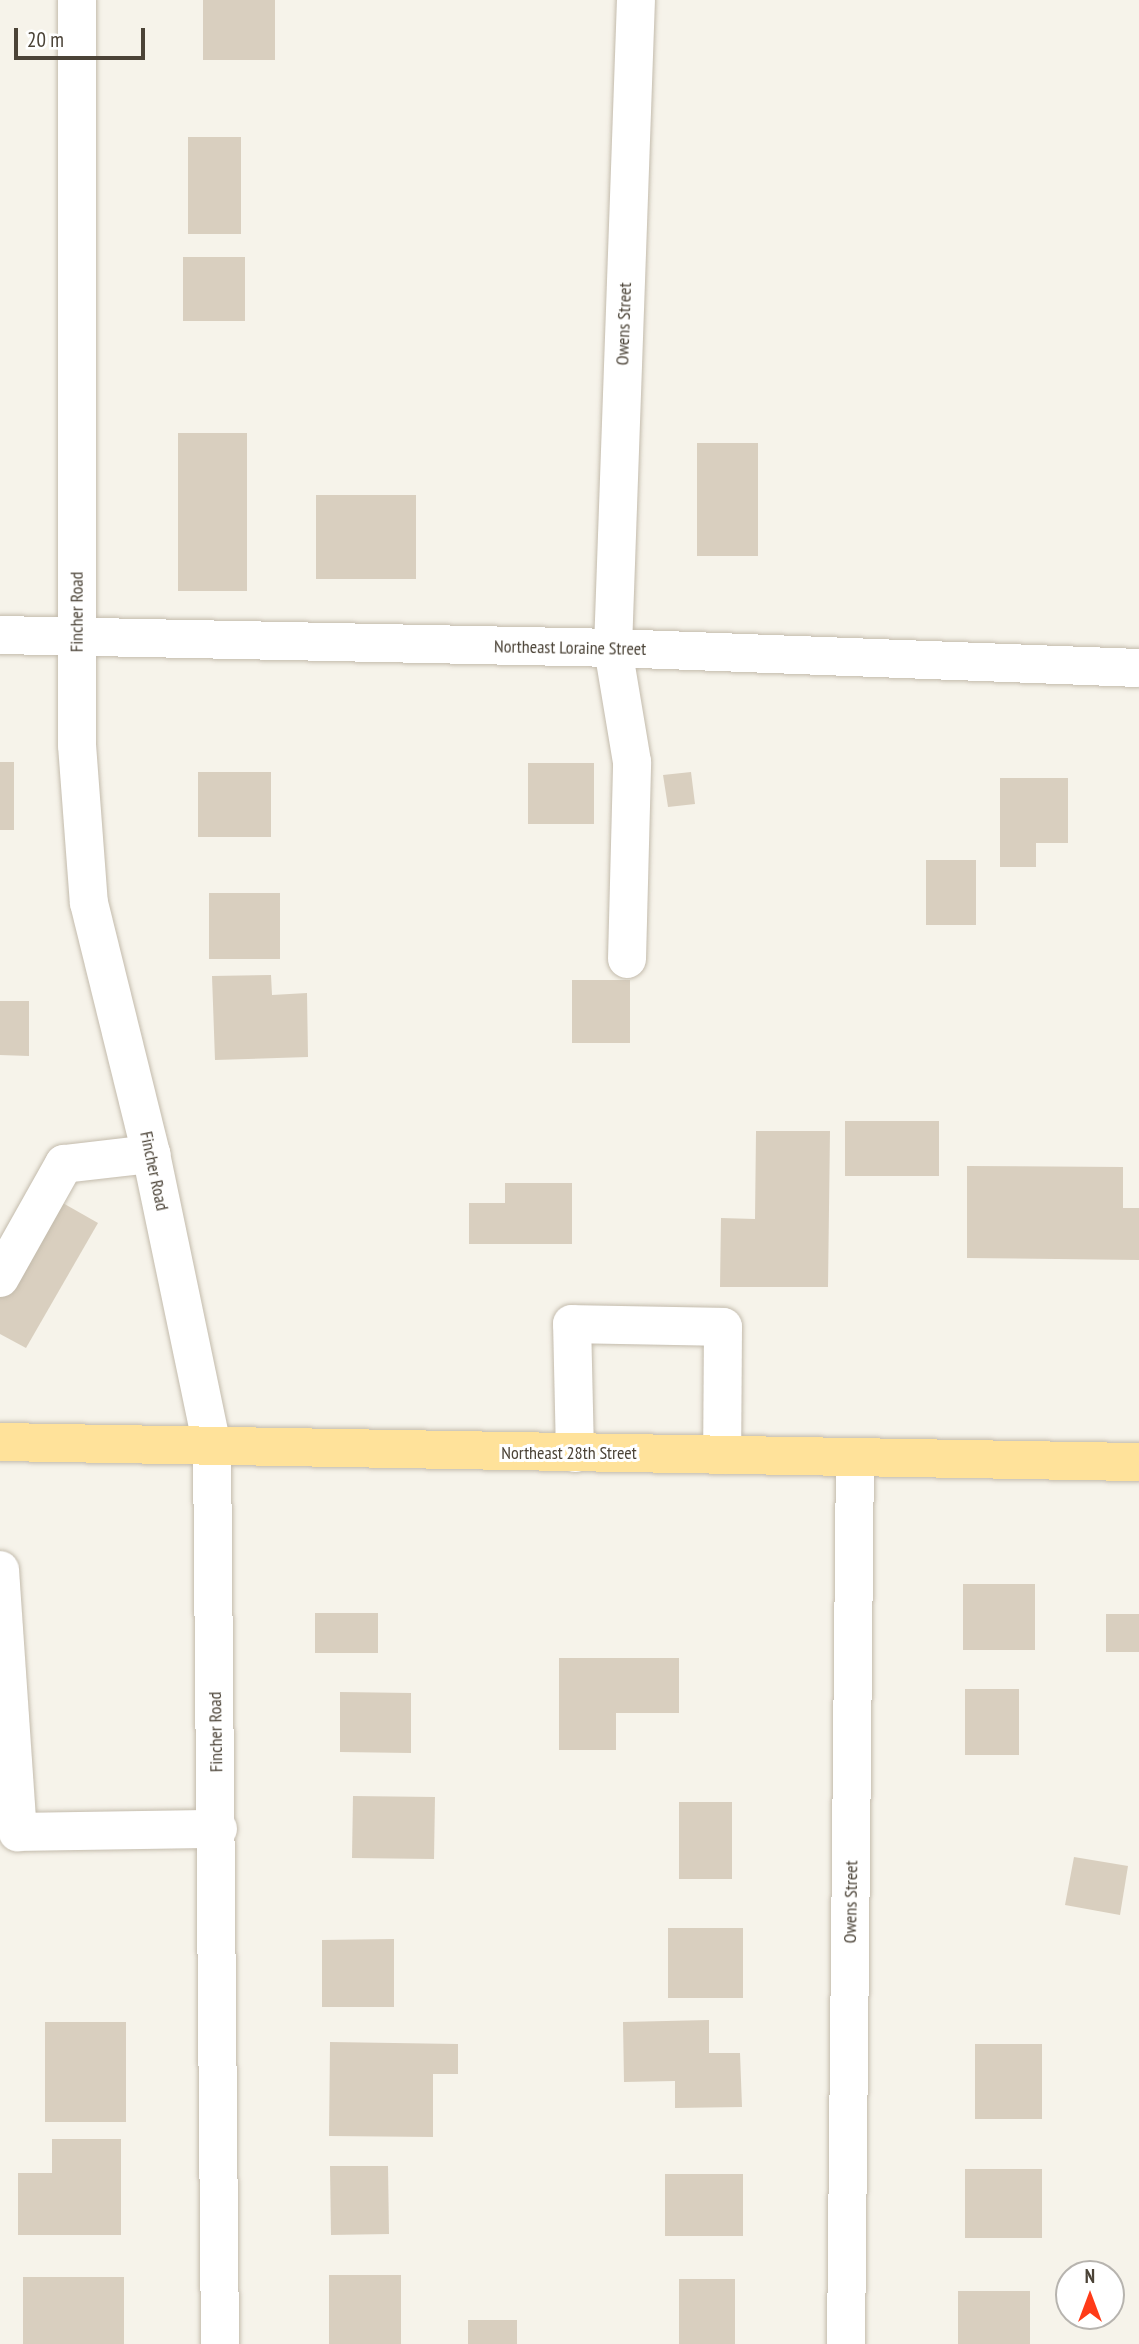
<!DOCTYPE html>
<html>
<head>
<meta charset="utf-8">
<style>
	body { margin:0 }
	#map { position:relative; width:1139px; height:2344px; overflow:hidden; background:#f6f3ea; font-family:"PT Sans Narrow",sans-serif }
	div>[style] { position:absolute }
	.building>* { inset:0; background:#d9cfbf }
	.roads { filter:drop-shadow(0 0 2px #c3bbac) drop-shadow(0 0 2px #c3bbac) }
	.minor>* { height:38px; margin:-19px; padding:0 19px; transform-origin:19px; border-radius:19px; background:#fff }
	.major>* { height:38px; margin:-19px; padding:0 19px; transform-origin:19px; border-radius:19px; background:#ffe29a }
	span { translate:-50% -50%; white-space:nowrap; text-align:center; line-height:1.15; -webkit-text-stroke:6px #fff; paint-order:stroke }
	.street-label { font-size:18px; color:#4b4337 }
	.north { position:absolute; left:1055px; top:2260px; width:70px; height:70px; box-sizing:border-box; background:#fff; border:2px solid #b7b4af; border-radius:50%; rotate:0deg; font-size:19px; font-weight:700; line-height:28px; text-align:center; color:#4b4337 }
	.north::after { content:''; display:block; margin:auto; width:24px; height:32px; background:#ff3b18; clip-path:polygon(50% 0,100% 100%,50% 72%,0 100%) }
	.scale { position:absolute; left:14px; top:28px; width:131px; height:32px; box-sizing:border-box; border:4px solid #4b4337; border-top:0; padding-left:9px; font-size:21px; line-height:24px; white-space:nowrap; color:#4b4337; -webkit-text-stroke:5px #fff; paint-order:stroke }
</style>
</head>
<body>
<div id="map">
	<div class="building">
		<div style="clip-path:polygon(203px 0,275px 0,275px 60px,203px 60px)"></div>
		<div style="clip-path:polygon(188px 137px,241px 137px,241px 234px,188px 234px)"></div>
		<div style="clip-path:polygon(183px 257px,245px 257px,245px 321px,183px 321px)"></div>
		<div style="clip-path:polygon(178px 433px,247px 433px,247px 591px,178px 591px)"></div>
		<div style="clip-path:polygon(697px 443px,758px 443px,758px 556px,697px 556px)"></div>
		<div style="clip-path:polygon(316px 495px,416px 495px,416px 579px,316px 579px)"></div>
		<div style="clip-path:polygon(0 762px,14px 762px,14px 830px,0 830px)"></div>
		<div style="clip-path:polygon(528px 763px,594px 763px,594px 824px,528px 824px)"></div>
		<div style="clip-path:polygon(198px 772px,271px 772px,271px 837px,198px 837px)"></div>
		<div style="clip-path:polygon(691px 772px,695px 804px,668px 807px,663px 775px)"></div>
		<div style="clip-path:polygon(1000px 778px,1068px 778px,1068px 843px,1036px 843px,1036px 867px,1000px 867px)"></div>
		<div style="clip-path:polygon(926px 860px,976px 860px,976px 925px,926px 925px)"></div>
		<div style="clip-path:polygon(209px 893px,280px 893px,280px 959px,209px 959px)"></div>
		<div style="clip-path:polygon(271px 975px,272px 995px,307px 993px,308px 1057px,215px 1060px,212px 976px)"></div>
		<div style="clip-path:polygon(572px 980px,630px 980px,630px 1043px,572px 1043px)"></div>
		<div style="clip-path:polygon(0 1001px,29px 1001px,29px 1056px,0 1055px)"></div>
		<div style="clip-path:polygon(845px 1121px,939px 1121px,939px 1176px,845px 1176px)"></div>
		<div style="clip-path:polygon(756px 1131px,830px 1131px,828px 1287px,720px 1287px,721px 1218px,755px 1219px)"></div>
		<div style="clip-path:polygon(967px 1166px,1123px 1167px,1123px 1208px,1139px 1208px,1139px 1260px,967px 1258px)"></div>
		<div style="clip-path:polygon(505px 1183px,572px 1183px,572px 1244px,469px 1244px,469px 1203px,505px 1203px)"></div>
		<div style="clip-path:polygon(54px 1198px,98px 1223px,26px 1348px,0 1334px,0 1292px)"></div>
		<div style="clip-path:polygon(963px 1584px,1035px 1584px,1035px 1650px,963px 1650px)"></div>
		<div style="clip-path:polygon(315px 1613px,378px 1613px,378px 1653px,315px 1653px)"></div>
		<div style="clip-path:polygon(1106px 1614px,1139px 1614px,1139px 1652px,1106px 1652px)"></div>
		<div style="clip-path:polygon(559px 1658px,679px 1658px,679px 1713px,616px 1713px,616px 1750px,559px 1750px)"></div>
		<div style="clip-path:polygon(965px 1689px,1019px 1689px,1019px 1755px,965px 1755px)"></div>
		<div style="clip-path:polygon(340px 1692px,411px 1693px,411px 1753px,340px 1752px)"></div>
		<div style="clip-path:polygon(353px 1796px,435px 1797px,434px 1859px,352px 1858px)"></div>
		<div style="clip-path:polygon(679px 1802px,732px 1802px,732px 1879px,679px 1879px)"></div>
		<div style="clip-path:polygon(1074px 1857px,1128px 1866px,1120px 1915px,1065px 1905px)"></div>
		<div style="clip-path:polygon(668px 1928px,743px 1928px,743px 1998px,668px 1998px)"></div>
		<div style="clip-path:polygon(394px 1939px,394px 2007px,322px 2007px,322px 1940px)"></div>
		<div style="clip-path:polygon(709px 2020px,709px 2053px,740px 2053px,742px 2107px,675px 2108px,675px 2081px,624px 2082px,623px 2022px)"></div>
		<div style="clip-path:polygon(45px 2022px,126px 2022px,126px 2122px,45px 2122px)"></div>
		<div style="clip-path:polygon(330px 2042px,458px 2044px,458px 2074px,433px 2074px,433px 2137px,329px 2136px)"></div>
		<div style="clip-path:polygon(975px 2044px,1042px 2044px,1042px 2119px,975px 2119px)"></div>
		<div style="clip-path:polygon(52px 2139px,121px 2139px,121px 2235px,18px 2235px,18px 2173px,52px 2173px)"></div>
		<div style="clip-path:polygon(330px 2166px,388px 2166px,389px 2234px,331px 2235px)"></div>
		<div style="clip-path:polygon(965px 2169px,1042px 2169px,1042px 2238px,965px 2238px)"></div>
		<div style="clip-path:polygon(665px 2174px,743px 2174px,743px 2236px,665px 2236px)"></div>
		<div style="clip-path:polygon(329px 2275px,401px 2275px,401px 2344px,329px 2344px)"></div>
		<div style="clip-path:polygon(23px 2277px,124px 2277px,124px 2344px,23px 2344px)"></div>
		<div style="clip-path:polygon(679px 2279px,735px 2279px,735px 2344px,679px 2344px)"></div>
		<div style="clip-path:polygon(958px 2291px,1030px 2291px,1030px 2344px,958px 2344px)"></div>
		<div style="clip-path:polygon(468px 2320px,517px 2320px,517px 2344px,468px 2344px)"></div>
	</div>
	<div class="roads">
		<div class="minor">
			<div style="left:77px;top:0;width:745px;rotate:90deg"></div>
			<div style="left:77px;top:745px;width:158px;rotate:85.7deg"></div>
			<div style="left:89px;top:903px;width:259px;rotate:76.1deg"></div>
			<div style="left:151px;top:1154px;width:299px;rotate:78.2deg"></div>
			<div style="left:212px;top:1447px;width:897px;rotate:89.49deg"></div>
			<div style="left:0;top:635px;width:613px;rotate:1.21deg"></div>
			<div style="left:613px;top:648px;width:526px;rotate:2.18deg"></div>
			<div style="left:627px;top:959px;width:197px;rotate:-88.5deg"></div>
			<div style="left:632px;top:762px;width:116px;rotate:-99.5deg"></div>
			<div style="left:613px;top:648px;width:648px;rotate:-87.97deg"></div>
			<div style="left:0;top:1278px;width:131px;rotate:-60.7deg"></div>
			<div style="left:64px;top:1164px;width:88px;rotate:-6.6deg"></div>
			<div style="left:575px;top:1453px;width:129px;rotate:-91.3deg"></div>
			<div style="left:572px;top:1324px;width:151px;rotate:1.1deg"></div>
			<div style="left:723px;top:1327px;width:128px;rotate:90.4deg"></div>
			<div style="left:0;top:1570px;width:263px;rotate:86.1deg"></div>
			<div style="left:18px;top:1832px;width:200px;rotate:-0.9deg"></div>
			<div style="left:846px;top:2344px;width:884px;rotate:-89.42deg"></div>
		</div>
		<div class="major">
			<div style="left:0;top:1442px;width:1139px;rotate:1.01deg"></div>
		</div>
	</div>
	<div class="street-label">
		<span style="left:624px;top:324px;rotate:-88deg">Owens Street</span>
		<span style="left:77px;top:612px;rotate:-90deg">Fincher Road</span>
		<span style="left:570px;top:648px;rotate:1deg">Northeast Loraine Street</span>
		<span style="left:154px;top:1171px;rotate:78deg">Fincher Road</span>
		<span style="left:569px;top:1453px">Northeast 28th Street</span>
		<span style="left:216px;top:1732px;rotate:-91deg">Fincher Road</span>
		<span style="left:851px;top:1902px;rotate:-89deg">Owens Street</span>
	</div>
	<div class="north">N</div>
	<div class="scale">20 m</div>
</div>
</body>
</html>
